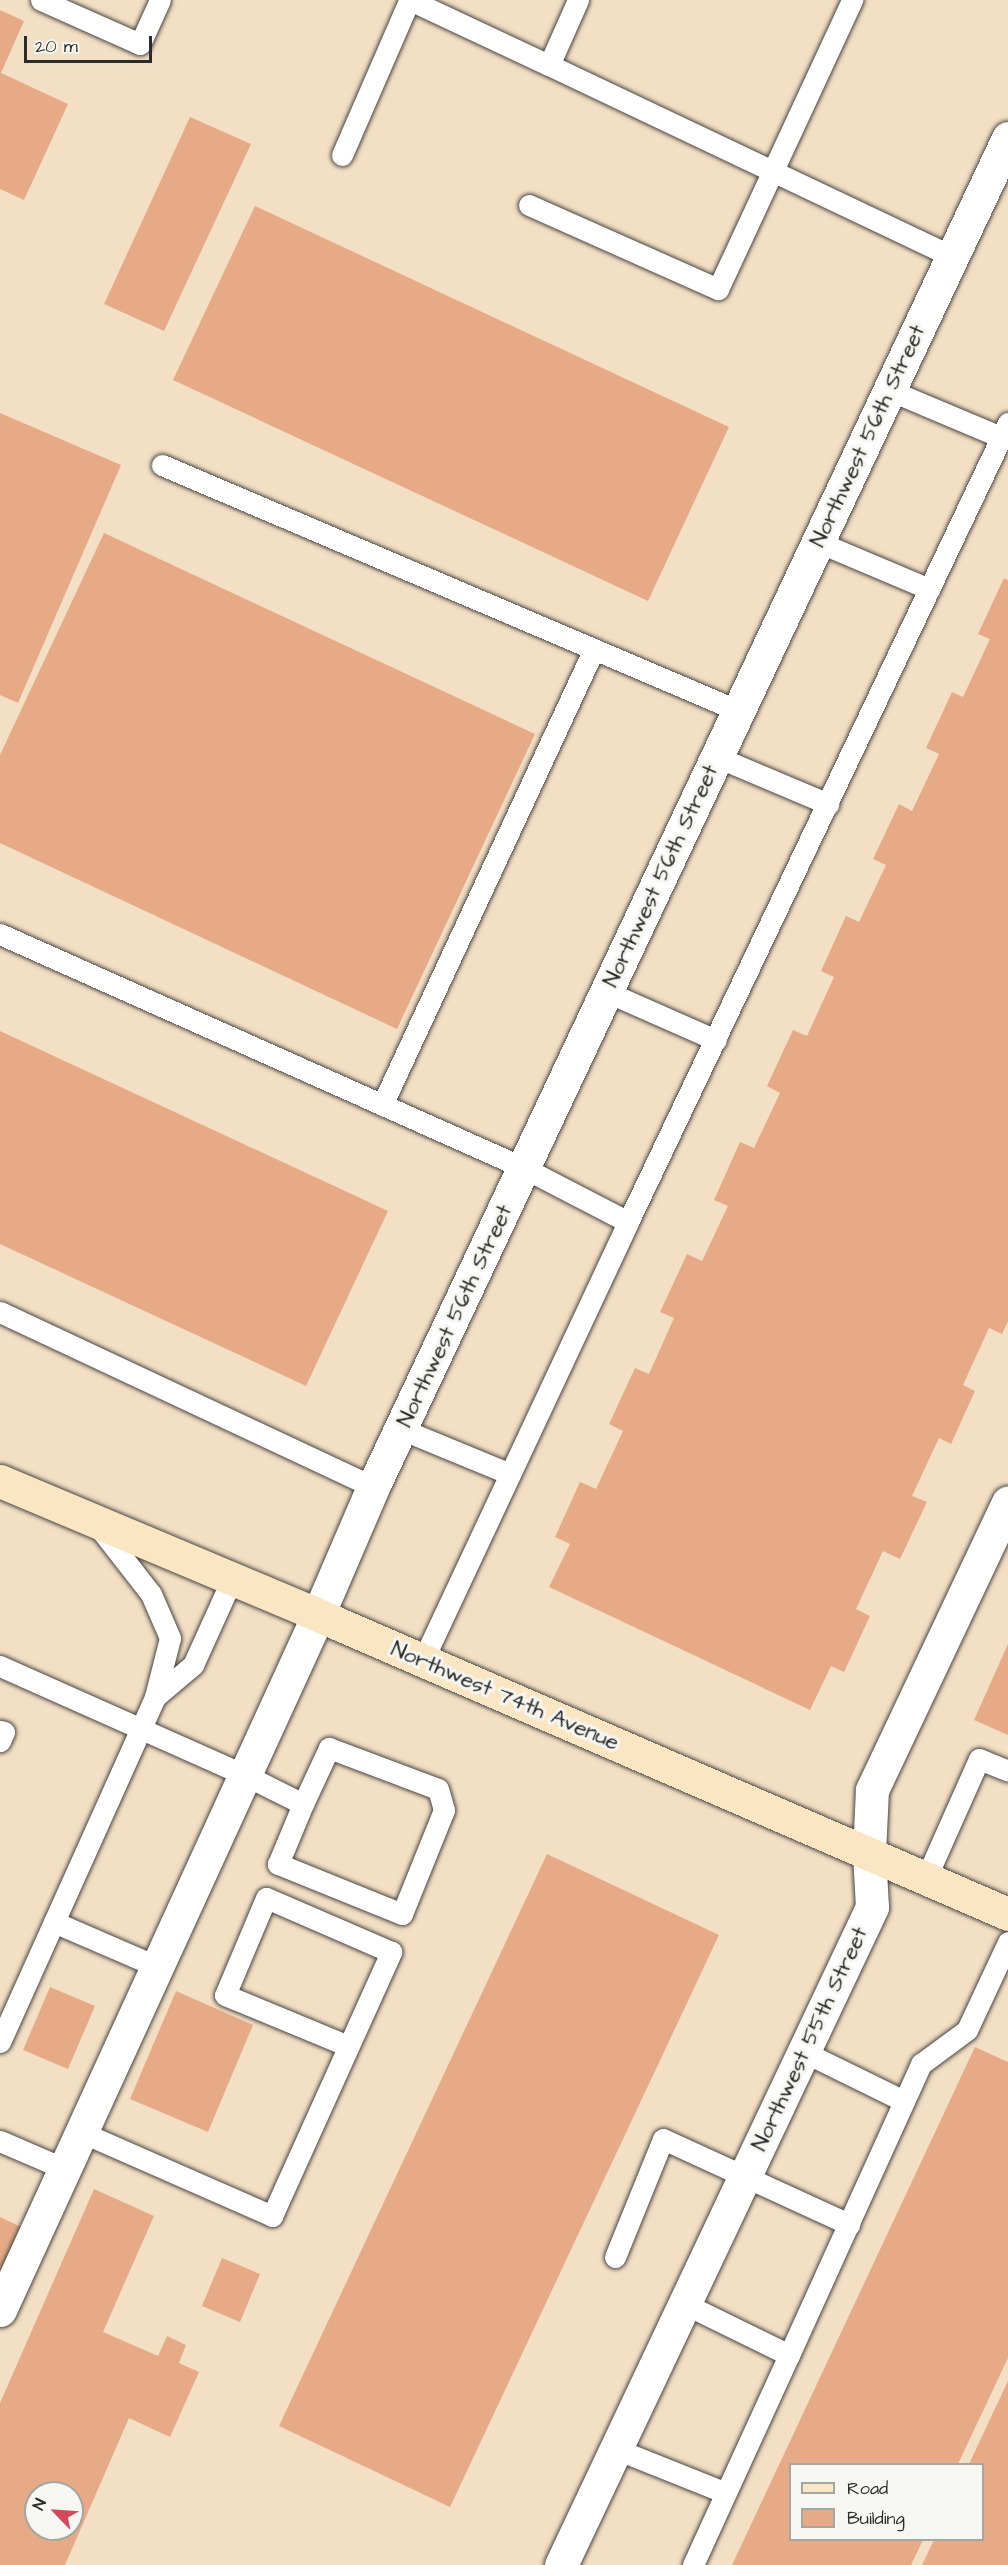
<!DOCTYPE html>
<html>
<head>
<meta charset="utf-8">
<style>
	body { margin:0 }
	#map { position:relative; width:1008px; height:2565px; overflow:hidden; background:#f3dfc4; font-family:"Architects Daughter",sans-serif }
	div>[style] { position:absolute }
	.building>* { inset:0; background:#e6ab86 }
	.roads { filter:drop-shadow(0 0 2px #494642) drop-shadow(0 0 2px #494642) }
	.lane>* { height:21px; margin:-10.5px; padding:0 10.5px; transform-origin:10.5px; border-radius:10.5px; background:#fff }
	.street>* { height:33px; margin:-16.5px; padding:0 16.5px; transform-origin:16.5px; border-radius:16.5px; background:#fff }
	.secondary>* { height:33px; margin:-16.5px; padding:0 16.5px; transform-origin:16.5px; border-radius:16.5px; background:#fbe6c4 }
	span { translate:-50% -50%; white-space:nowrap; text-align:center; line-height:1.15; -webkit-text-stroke:6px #f6f6f2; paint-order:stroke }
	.street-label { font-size:22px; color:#2b2b2b }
	.legend { position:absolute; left:789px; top:2463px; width:195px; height:78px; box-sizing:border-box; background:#f6f6f2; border:2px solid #a5a5a2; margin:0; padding:8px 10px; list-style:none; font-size:18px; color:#2b2b2b }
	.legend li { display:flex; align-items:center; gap:12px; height:30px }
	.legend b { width:30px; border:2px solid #a5a5a2 }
	.north { position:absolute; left:24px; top:2481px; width:60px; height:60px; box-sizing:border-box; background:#f6f6f2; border:2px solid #a5a5a2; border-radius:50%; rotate:295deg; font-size:16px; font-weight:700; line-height:24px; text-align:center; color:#2b2b2b }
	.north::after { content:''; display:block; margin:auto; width:21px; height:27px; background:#d1495b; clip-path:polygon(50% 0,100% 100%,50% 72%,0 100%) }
	.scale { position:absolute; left:24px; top:36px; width:128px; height:27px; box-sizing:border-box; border:3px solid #2b2b2b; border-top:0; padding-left:8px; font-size:18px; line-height:21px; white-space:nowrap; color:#2b2b2b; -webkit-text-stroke:4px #f6f6f2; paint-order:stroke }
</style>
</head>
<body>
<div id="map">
	<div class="building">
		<div style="clip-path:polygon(0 10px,24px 21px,1px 73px,68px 104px,24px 200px,0 189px)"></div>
		<div style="clip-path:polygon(190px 117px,251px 144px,164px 331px,104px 304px)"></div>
		<div style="clip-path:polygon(255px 206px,729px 427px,648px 601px,173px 380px)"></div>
		<div style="clip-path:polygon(0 413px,121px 465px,18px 703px,0 695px)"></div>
		<div style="clip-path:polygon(104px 533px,535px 734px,397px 1029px,0 843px,0 755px)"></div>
		<div style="clip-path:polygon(1004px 578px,1008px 580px,1008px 1321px,1002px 1334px,989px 1328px,963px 1385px,975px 1391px,951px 1444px,939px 1438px,912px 1496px,927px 1502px,900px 1559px,883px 1551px,856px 1609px,870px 1616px,844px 1672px,831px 1666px,810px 1710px,549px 1587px,570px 1544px,555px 1537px,580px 1482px,596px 1489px,623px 1431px,609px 1424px,635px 1368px,649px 1374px,674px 1318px,660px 1312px,687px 1254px,702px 1261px,728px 1206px,714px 1200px,740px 1142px,754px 1148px,780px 1093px,767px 1086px,793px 1030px,807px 1036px,834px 977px,821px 971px,846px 916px,859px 922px,886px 865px,873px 859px,899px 804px,912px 811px,939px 754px,926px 748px,952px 692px,963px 697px,990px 639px,978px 634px)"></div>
		<div style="clip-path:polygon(0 1031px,388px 1211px,306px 1386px,0 1244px)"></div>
		<div style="clip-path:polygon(1008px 1644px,1008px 1735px,974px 1720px)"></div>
		<div style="clip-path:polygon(547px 1854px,719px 1935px,450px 2507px,279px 2426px)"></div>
		<div style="clip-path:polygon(50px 1987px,95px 2006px,68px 2069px,23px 2050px)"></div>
		<div style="clip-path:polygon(176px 1991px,253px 2025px,208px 2132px,130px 2099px)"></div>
		<div style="clip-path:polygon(975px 2047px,1008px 2062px,1008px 2358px,958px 2464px,790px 2464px,790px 2540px,923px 2540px,911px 2565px,732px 2565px)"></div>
		<div style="clip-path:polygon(evenodd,94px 2189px,154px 2216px,103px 2332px,158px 2356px,167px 2336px,186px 2345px,179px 2363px,199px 2372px,170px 2437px,129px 2418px,65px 2565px,0 2565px,0 2403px,94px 2189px,36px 2493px,72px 2493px,72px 2529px,36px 2529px,36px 2493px)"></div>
		<div style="clip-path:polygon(0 2217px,21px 2227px,0 2274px)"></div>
		<div style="clip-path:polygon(222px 2258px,260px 2274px,240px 2322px,202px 2306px)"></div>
		<div style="clip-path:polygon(1008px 2381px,1008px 2565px,922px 2565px,934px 2540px,982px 2540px,982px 2464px,969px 2464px)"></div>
	</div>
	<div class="roads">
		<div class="lane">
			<div style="left:41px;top:0;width:108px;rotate:24deg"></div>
			<div style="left:140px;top:44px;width:48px;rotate:-65.6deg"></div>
			<div style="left:410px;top:0;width:153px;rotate:25.1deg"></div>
			<div style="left:578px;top:0;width:71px;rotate:114deg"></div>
			<div style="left:549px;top:65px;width:446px;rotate:25.4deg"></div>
			<div style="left:342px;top:155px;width:168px;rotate:-66.5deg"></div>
			<div style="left:529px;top:205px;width:207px;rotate:24deg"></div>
			<div style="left:718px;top:289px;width:319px;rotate:-65.1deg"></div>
			<div style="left:889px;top:390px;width:121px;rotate:22.8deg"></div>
			<div style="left:162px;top:465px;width:627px;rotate:23.09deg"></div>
			<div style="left:818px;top:542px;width:121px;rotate:22.9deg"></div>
			<div style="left:717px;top:757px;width:121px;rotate:22.9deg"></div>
			<div style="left:0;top:934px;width:574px;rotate:24.06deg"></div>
			<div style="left:524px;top:1168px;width:117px;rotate:27.4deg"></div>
			<div style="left:607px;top:992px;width:119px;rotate:23.8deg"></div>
			<div style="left:382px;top:1105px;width:503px;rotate:-65.07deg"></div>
			<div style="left:0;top:1312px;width:412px;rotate:25.1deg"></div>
			<div style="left:401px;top:1429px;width:118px;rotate:22.4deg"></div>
			<div style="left:98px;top:1526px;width:86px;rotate:52.1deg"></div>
			<div style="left:151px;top:1594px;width:48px;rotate:66.6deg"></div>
			<div style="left:170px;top:1638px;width:61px;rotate:104.3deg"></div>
			<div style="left:423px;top:1660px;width:484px;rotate:-64.9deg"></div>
			<div style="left:628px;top:1222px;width:885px;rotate:-64.56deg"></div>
			<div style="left:0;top:1666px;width:268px;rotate:24deg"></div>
			<div style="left:245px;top:1775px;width:65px;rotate:26.6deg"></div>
			<div style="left:303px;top:1804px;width:62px;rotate:-65.1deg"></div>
			<div style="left:329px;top:1748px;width:116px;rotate:20.6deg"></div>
			<div style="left:438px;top:1789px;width:22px;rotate:74deg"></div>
			<div style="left:444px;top:1810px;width:112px;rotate:112deg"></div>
			<div style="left:402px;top:1914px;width:134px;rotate:-158deg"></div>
			<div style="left:278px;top:1864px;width:65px;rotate:-67.4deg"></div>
			<div style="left:0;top:1731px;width:4px;rotate:14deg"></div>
			<div style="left:4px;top:1732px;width:10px;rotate:114deg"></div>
			<div style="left:926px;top:1878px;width:130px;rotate:-66deg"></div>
			<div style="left:979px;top:1759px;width:31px;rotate:22deg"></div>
			<div style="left:54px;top:1922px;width:113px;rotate:23.4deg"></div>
			<div style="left:0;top:2042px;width:378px;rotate:-65.8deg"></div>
			<div style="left:155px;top:1697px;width:50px;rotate:-40.1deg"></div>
			<div style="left:193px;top:1665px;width:94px;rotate:-65.6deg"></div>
			<div style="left:804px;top:2052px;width:111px;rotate:26.1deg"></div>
			<div style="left:81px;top:2132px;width:209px;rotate:23.7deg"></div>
			<div style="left:272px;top:2216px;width:290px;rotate:-65.7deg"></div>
			<div style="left:391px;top:1952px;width:136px;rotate:-156.6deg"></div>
			<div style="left:266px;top:1898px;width:105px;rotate:112.9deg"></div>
			<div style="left:225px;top:1995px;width:133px;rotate:22.5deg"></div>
			<div style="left:0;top:2141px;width:71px;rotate:23.3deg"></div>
			<div style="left:615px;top:2257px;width:127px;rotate:-67.9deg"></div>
			<div style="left:663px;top:2139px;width:205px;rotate:24.6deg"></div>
			<div style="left:685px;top:2304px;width:116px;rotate:26.1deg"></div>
			<div style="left:789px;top:2355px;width:231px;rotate:114.6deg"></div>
			<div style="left:789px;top:2355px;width:320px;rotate:-65.6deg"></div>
			<div style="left:921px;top:2064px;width:57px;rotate:-36.5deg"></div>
			<div style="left:967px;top:2030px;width:97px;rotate:-65deg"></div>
			<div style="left:616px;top:2449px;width:118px;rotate:21.8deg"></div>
		</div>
		<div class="street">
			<div style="left:0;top:2310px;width:764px;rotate:-65.41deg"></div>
			<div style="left:318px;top:1615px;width:139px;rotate:-66.7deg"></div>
			<div style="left:373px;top:1487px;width:1491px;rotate:-64.79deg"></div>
			<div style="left:561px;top:2565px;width:728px;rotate:-64.7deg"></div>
			<div style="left:872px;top:1907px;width:54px;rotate:-93.2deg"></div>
			<div style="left:869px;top:1853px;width:63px;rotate:-87.3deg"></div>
			<div style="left:872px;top:1790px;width:318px;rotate:-64.7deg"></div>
		</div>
		<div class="secondary">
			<div style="left:0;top:1481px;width:345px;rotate:22.8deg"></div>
			<div style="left:318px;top:1615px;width:752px;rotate:23.43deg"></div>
		</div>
	</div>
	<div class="street-label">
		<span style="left:868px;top:436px;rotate:-65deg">Northwest 56th Street</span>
		<span style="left:661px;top:876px;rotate:-65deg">Northwest 56th Street</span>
		<span style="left:455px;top:1316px;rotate:-65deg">Northwest 56th Street</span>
		<span style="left:505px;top:1696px;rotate:23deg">Northwest 74th Avenue</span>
		<span style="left:810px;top:2039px;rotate:-65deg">Northwest 55th Street</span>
	</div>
	<ul class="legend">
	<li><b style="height:8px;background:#fbe6c4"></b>Road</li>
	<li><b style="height:16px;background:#e6ab86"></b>Building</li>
	</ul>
	<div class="north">N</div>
	<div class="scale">20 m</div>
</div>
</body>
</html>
